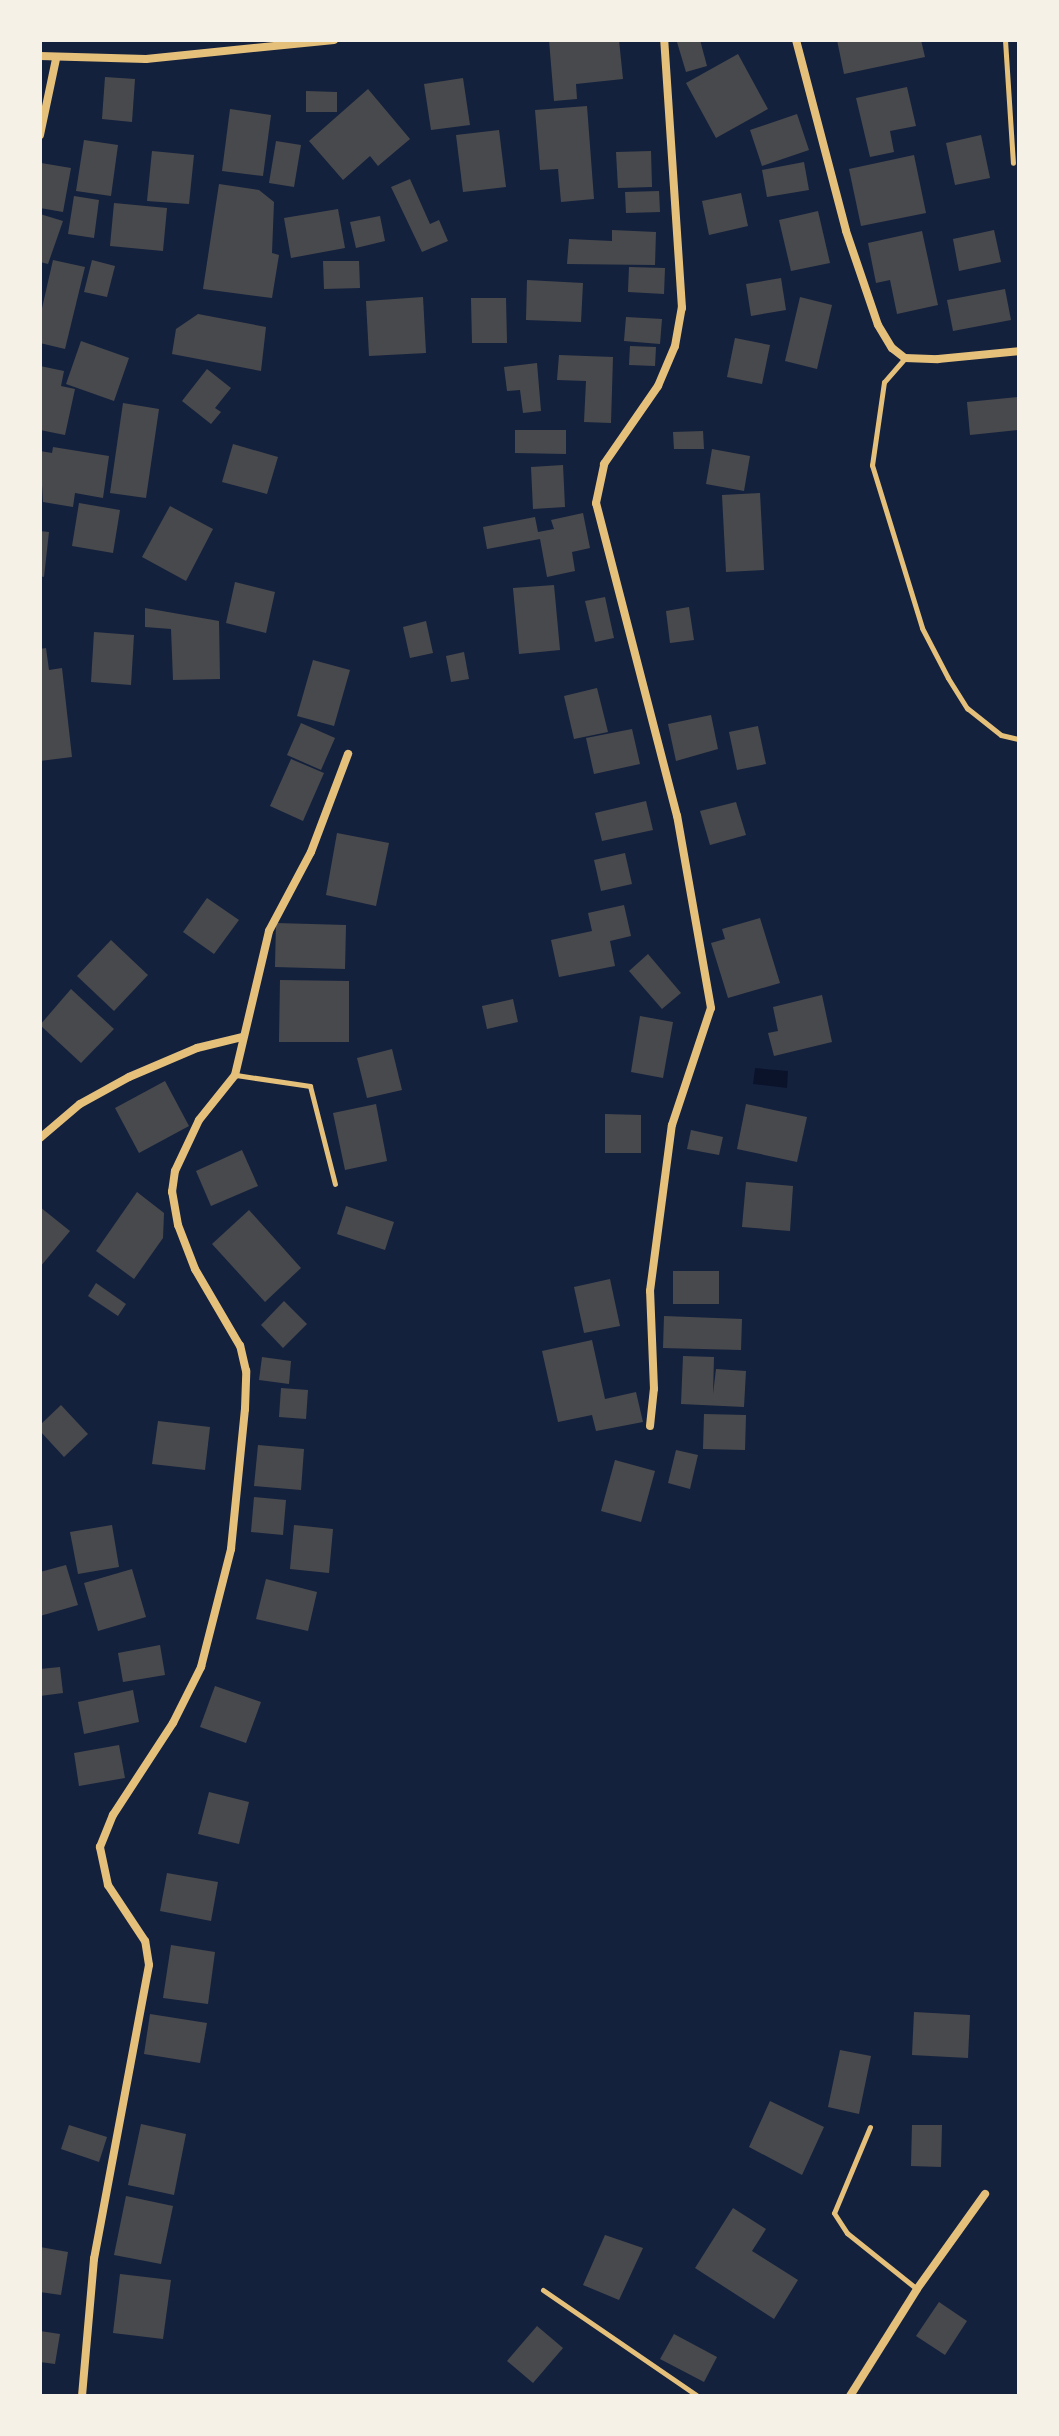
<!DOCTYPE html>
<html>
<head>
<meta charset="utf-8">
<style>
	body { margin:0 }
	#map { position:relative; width:1059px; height:2436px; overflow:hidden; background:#14213d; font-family:"PT Sans Narrow",sans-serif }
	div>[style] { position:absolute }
	.water>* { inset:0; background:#0b132b }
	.building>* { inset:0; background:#48494c }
	.service>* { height:5px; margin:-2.5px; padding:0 2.5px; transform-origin:2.5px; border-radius:2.5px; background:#e5c07b }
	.minor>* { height:8px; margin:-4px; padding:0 4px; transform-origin:4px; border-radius:4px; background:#e5c07b }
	span { translate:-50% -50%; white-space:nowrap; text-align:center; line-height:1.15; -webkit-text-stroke:6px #f6f1e7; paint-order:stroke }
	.frame { position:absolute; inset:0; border:42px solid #f6f1e7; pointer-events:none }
</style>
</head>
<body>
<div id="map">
	<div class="water">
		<div style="clip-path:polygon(755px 1068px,788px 1071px,787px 1088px,753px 1084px)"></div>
	</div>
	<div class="building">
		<div style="clip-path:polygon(549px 40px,619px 40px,623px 79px,576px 84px,577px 99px,554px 101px)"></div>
		<div style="clip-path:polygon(700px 40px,707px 66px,686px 72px,677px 42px)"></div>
		<div style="clip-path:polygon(837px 40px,921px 40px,925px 57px,844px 74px)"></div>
		<div style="clip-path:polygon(738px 54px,768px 109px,716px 138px,686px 83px)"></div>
		<div style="clip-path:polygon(105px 77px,135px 79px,132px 122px,102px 119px)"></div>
		<div style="clip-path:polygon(463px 78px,470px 125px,431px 130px,424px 84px)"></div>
		<div style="clip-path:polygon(907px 87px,916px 126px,890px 131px,894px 152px,870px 157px,856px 98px)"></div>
		<div style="clip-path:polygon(368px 89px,410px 139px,378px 166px,370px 156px,343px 180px,309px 141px)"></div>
		<div style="clip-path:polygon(306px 91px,337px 92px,337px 112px,306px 112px)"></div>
		<div style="clip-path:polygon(587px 106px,594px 199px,561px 202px,558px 169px,540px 170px,535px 110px)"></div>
		<div style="clip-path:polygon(230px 109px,271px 115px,263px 176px,222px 171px)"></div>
		<div style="clip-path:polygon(797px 114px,809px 150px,762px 166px,750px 130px)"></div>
		<div style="clip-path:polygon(499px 130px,506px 187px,463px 192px,456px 135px)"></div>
		<div style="clip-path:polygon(981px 135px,990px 178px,955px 185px,946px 143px)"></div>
		<div style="clip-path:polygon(84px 140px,118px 145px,111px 196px,76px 191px)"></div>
		<div style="clip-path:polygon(276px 141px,301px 145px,294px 187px,269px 183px)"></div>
		<div style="clip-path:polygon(152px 151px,194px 155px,189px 204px,147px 201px)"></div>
		<div style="clip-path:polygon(651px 151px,652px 187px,618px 188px,616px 152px)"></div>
		<div style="clip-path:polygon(914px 155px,926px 213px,861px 226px,849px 169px)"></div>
		<div style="clip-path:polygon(804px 162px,809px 190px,767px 197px,762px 170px)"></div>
		<div style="clip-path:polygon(41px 163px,71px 168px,63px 212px,40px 208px)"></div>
		<div style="clip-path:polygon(410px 179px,430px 224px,439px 220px,448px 241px,422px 252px,391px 187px)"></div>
		<div style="clip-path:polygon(219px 184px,259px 190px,274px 202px,272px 253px,279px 255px,272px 298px,203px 289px)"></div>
		<div style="clip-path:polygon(659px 191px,660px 212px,626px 213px,625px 192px)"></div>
		<div style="clip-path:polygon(741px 193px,748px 226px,709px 235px,702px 201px)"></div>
		<div style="clip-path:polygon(74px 196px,99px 200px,94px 238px,68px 234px)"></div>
		<div style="clip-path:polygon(114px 203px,167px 208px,163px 251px,110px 246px)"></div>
		<div style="clip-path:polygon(338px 209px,345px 248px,291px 258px,284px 218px)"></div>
		<div style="clip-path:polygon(818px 211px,830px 263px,791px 271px,779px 220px)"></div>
		<div style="clip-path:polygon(40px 214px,63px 221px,48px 264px,40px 262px)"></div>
		<div style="clip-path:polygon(380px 216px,385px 241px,356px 248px,350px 222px)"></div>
		<div style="clip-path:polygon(612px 230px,656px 232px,655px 265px,567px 264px,569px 239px,612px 241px)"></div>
		<div style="clip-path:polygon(994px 230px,1001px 262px,959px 271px,953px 239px)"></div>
		<div style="clip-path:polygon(922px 231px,938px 305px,897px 314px,890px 280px,876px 283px,868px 243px)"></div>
		<div style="clip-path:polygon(53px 260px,85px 267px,65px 349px,40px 343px,40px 317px)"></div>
		<div style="clip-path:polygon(92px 260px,115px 266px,107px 297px,84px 292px)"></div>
		<div style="clip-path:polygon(323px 261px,359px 261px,360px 288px,324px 289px)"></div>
		<div style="clip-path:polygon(629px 267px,665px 268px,664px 294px,628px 292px)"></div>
		<div style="clip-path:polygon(781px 278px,786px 310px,751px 316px,746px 284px)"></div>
		<div style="clip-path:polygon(527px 280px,583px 283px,581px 322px,526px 320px)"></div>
		<div style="clip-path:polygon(1005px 289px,1011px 320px,953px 331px,947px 300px)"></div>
		<div style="clip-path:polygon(423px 297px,426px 353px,369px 356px,366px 301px)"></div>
		<div style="clip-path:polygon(800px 297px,832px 305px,817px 369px,785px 361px)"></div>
		<div style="clip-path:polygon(471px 298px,506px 298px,507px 343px,472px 343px)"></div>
		<div style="clip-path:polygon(198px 314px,266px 327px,261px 371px,172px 354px,176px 329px)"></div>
		<div style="clip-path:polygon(626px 317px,662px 319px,660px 344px,624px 341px)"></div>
		<div style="clip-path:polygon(735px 338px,770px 345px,762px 384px,727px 377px)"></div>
		<div style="clip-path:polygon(81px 341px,129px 358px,114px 401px,66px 384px)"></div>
		<div style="clip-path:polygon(630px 346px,656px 347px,655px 366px,629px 365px)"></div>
		<div style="clip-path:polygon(559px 355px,613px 357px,611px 423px,584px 422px,586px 381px,557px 380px)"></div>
		<div style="clip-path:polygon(537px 363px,541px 411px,523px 413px,520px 390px,507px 391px,504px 367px)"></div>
		<div style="clip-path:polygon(40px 366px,64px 371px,61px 386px,75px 389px,65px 435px,40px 430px)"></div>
		<div style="clip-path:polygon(207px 369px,231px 388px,215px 408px,221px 412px,211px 424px,182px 401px)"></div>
		<div style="clip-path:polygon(1019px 397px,1019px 430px,970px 435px,967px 402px)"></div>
		<div style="clip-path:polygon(123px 403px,159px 409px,146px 498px,110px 493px)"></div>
		<div style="clip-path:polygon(515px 430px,566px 430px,566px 454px,515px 453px)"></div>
		<div style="clip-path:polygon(703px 431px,704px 449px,674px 449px,673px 432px)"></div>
		<div style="clip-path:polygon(233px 444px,278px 457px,267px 494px,222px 482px)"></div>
		<div style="clip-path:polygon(53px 447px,109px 456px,103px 498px,75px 493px,73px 507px,43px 502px,40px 451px,52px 453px)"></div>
		<div style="clip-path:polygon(712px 449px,750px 456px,744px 491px,706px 484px)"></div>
		<div style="clip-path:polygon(563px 465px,565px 507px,533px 509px,531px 467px)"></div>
		<div style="clip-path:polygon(760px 493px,764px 570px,726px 572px,722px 495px)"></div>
		<div style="clip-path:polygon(79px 503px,120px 510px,113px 553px,72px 546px)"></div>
		<div style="clip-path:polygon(170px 506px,213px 529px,186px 581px,142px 557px)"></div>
		<div style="clip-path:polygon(583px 513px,590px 548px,572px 552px,575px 571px,547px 577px,540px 539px,487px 549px,483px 527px,535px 517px,538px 532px,554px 529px,551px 520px)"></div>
		<div style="clip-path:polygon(40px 531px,49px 532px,44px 577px,40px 576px)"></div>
		<div style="clip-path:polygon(235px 582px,275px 592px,266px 633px,226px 623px)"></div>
		<div style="clip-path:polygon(554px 585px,560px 650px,519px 654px,513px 588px)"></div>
		<div style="clip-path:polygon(605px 597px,614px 638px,595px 642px,585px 601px)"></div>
		<div style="clip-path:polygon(689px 607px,694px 640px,670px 643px,666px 611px)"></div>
		<div style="clip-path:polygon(145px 608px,219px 621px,220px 679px,173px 680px,171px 629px,145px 627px)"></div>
		<div style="clip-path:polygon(426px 621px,433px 653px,410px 658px,403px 627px)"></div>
		<div style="clip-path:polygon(94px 632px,134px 635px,131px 685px,91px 682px)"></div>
		<div style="clip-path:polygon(46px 648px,49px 670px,62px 668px,72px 757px,40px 761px,40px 649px)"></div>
		<div style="clip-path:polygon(464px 652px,469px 679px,451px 682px,446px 656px)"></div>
		<div style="clip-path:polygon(313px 660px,350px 670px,334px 726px,297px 716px)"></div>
		<div style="clip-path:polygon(597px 688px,608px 732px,574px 739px,564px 696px)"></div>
		<div style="clip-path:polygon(711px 715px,718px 749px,676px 761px,668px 724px)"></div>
		<div style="clip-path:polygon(301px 723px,335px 738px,321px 770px,287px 755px)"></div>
		<div style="clip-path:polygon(758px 726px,766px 764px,737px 770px,729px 732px)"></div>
		<div style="clip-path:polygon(632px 729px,640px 764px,594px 774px,586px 738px)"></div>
		<div style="clip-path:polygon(291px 759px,324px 773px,303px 821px,270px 806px)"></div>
		<div style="clip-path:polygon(646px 801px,653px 830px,602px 841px,595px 813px)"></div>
		<div style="clip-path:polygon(736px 802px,746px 835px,710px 845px,700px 811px)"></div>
		<div style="clip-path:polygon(337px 833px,389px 843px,376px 906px,326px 895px)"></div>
		<div style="clip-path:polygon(625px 853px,632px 884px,601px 891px,594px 860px)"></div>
		<div style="clip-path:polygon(207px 898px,239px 920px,214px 954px,183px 932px)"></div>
		<div style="clip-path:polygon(624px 905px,631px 936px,610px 941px,615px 966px,559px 977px,551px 940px,592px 931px,588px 913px)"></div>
		<div style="clip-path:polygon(760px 918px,780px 983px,728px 998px,711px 943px,725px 939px,722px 929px)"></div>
		<div style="clip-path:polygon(276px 923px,346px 925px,345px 969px,275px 967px)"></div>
		<div style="clip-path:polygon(111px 940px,148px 975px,114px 1011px,77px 976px)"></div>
		<div style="clip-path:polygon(648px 954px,681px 993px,662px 1009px,629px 971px)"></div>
		<div style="clip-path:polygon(280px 980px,349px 981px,349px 1042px,279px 1042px)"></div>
		<div style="clip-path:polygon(71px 989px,114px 1029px,81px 1063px,40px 1025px)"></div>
		<div style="clip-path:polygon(822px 995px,832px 1042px,774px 1056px,768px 1033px,778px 1031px,773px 1007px)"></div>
		<div style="clip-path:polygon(513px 999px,518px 1022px,487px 1029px,482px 1006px)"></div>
		<div style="clip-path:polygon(640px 1016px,673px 1022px,663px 1078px,631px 1072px)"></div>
		<div style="clip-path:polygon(392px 1049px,402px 1090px,367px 1098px,357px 1058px)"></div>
		<div style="clip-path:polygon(165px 1081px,189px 1126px,139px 1153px,115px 1108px)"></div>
		<div style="clip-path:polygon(376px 1104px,387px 1161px,345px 1170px,333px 1113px)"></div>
		<div style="clip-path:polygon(746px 1104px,807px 1117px,797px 1162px,737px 1149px)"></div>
		<div style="clip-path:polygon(605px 1114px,641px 1115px,641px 1153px,605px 1153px)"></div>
		<div style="clip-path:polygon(691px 1130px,723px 1137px,719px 1155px,687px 1149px)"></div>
		<div style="clip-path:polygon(242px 1150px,258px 1186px,211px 1206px,196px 1171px)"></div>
		<div style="clip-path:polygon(746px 1182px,793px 1186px,790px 1231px,742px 1227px)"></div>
		<div style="clip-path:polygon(137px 1192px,164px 1213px,163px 1238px,134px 1279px,96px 1251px)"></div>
		<div style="clip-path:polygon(346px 1206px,394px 1222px,385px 1250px,337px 1234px)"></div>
		<div style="clip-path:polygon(40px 1207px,70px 1231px,40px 1267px)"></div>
		<div style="clip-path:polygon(249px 1210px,301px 1268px,265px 1302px,212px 1244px)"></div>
		<div style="clip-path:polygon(673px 1271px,719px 1271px,719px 1304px,673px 1304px)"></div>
		<div style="clip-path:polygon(610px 1279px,620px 1326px,584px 1333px,574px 1287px)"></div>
		<div style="clip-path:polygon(96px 1283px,126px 1304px,118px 1316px,88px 1296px)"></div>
		<div style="clip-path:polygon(284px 1301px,307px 1324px,283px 1348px,261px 1325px)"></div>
		<div style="clip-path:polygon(664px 1316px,742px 1319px,741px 1350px,663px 1348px)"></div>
		<div style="clip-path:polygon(592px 1340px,605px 1399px,636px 1392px,643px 1422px,596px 1431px,592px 1415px,558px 1422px,542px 1351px)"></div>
		<div style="clip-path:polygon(683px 1356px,714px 1357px,713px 1394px,716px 1369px,746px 1371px,744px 1407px,681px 1404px)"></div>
		<div style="clip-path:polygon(262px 1357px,291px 1361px,289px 1384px,259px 1380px)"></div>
		<div style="clip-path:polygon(281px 1388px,308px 1390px,306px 1419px,279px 1417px)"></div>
		<div style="clip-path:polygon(61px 1405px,88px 1434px,64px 1457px,40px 1431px,40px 1425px)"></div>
		<div style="clip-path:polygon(704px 1414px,746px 1415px,745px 1450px,703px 1449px)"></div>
		<div style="clip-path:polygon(158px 1421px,210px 1427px,205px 1470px,152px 1464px)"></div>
		<div style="clip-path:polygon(258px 1445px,304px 1449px,301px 1490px,254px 1486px)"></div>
		<div style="clip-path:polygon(676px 1450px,698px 1455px,690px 1489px,668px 1483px)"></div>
		<div style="clip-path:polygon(615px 1460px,655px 1471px,641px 1522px,601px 1511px)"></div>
		<div style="clip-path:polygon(254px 1497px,286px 1500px,283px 1535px,251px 1532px)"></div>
		<div style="clip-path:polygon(112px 1525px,119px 1567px,78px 1574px,70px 1532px)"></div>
		<div style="clip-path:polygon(294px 1525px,333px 1529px,329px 1573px,290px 1569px)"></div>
		<div style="clip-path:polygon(66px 1565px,78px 1605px,40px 1616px,40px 1572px)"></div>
		<div style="clip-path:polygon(132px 1569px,146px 1617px,98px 1631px,84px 1583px)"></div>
		<div style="clip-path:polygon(266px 1579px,317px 1592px,308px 1631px,256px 1619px)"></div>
		<div style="clip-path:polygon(160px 1645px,165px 1675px,123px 1682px,118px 1653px)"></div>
		<div style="clip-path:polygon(60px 1667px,63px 1693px,40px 1696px,40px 1669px)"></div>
		<div style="clip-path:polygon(215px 1686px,261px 1702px,246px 1743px,200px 1727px)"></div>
		<div style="clip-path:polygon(133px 1690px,139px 1722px,84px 1734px,78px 1702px)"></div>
		<div style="clip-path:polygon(119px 1745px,125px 1778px,79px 1786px,74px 1753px)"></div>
		<div style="clip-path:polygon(209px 1792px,249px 1802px,239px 1844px,198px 1834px)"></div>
		<div style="clip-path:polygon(167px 1873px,218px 1882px,211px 1921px,160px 1911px)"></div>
		<div style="clip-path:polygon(171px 1945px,215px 1952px,208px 2004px,163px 1998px)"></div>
		<div style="clip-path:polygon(914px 2012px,970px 2015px,968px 2058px,912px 2055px)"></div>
		<div style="clip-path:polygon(150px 2014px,207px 2023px,200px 2063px,144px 2054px)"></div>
		<div style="clip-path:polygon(840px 2050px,871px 2056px,859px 2114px,828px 2107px)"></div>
		<div style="clip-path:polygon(770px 2101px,824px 2127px,802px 2175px,749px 2147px)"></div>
		<div style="clip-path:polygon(141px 2124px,186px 2134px,174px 2195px,128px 2185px)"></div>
		<div style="clip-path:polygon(69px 2125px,107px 2137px,99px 2162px,61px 2149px)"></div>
		<div style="clip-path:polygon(912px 2125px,942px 2125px,941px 2167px,911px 2166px)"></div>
		<div style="clip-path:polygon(126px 2196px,173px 2206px,161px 2264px,114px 2255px)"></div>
		<div style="clip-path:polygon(733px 2208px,766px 2229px,752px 2251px,798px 2280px,774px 2319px,695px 2268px)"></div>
		<div style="clip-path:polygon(605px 2235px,643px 2248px,619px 2300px,583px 2285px)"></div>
		<div style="clip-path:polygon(40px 2247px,68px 2252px,61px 2295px,40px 2292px)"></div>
		<div style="clip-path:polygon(120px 2274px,171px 2280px,163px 2339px,113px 2333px)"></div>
		<div style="clip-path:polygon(939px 2302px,967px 2321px,945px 2355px,916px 2336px)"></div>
		<div style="clip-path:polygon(537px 2326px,563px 2348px,533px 2383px,507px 2361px)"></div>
		<div style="clip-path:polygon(40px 2331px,60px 2334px,55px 2364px,40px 2362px)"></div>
		<div style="clip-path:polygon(674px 2334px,717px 2357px,704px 2382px,660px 2359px)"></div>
	</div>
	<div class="service">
		<div style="left:1005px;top:40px;width:123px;rotate:86.3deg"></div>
		<div style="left:905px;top:358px;width:32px;rotate:131deg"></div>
		<div style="left:884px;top:382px;width:84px;rotate:98.2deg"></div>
		<div style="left:872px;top:465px;width:170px;rotate:72.9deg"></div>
		<div style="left:922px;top:628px;width:56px;rotate:62.5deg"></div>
		<div style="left:948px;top:678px;width:36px;rotate:58deg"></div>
		<div style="left:967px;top:708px;width:43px;rotate:38.5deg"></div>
		<div style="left:1001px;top:735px;width:18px;rotate:13deg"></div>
		<div style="left:236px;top:1075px;width:75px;rotate:8.5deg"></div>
		<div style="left:310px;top:1086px;width:101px;rotate:75.7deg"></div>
		<div style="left:870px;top:2127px;width:93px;rotate:112.7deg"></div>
		<div style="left:834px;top:2213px;width:24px;rotate:57deg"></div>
		<div style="left:847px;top:2233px;width:90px;rotate:38.7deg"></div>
		<div style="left:543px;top:2290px;width:188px;rotate:34.4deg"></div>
	</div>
	<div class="minor">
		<div style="left:796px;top:40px;width:197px;rotate:75.3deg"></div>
		<div style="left:846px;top:231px;width:99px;rotate:71.2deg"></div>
		<div style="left:878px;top:325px;width:27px;rotate:59deg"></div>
		<div style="left:892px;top:348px;width:16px;rotate:38deg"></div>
		<div style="left:905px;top:358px;width:33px;rotate:2deg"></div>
		<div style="left:938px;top:359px;width:81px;rotate:-5.6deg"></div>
		<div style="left:40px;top:56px;width:106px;rotate:1.6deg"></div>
		<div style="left:146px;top:59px;width:189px;rotate:-5.8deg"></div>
		<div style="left:40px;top:135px;width:78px;rotate:-78.1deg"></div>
		<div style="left:40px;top:1138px;width:52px;rotate:-40.4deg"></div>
		<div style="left:80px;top:1104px;width:56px;rotate:-28.9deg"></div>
		<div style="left:129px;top:1077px;width:74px;rotate:-23.1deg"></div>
		<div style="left:197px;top:1048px;width:46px;rotate:-13.7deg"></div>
		<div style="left:650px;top:1426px;width:37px;rotate:-84deg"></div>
		<div style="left:654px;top:1389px;width:98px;rotate:-92.3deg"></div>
		<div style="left:650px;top:1291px;width:167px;rotate:-82.5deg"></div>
		<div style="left:672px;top:1125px;width:123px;rotate:-71.6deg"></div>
		<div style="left:711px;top:1008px;width:195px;rotate:-100deg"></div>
		<div style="left:677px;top:816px;width:323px;rotate:-104.5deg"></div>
		<div style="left:596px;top:503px;width:40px;rotate:-78deg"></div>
		<div style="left:604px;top:464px;width:95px;rotate:-55.3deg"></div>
		<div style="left:658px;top:386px;width:43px;rotate:-67deg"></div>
		<div style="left:675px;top:346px;width:39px;rotate:-80deg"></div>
		<div style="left:682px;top:308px;width:269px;rotate:-93.8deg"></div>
		<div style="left:82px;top:2396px;width:138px;rotate:-85deg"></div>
		<div style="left:94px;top:2259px;width:299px;rotate:-79.4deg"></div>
		<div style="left:149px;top:1965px;width:24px;rotate:-99deg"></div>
		<div style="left:145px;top:1941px;width:67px;rotate:-123.5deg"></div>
		<div style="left:108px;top:1885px;width:39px;rotate:-102deg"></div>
		<div style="left:100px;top:1847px;width:35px;rotate:-68deg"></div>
		<div style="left:113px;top:1815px;width:110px;rotate:-56.9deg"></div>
		<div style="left:173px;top:1723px;width:63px;rotate:-63.4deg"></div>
		<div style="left:201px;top:1667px;width:122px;rotate:-75.7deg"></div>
		<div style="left:231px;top:1549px;width:141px;rotate:-84.3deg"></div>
		<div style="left:245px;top:1409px;width:38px;rotate:-88deg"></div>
		<div style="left:246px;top:1371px;width:26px;rotate:-103deg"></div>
		<div style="left:240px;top:1346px;width:89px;rotate:-120.3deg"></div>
		<div style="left:195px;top:1269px;width:47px;rotate:-111.1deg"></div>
		<div style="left:178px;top:1225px;width:34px;rotate:-100deg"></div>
		<div style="left:172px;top:1192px;width:21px;rotate:-82deg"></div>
		<div style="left:175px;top:1171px;width:56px;rotate:-64.8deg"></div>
		<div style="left:199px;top:1120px;width:58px;rotate:-51.3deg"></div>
		<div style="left:235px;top:1075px;width:148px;rotate:-76.7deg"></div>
		<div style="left:269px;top:931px;width:89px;rotate:-62deg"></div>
		<div style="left:311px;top:852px;width:105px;rotate:-69.3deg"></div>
		<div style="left:850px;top:2396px;width:126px;rotate:-57.9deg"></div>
		<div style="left:917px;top:2289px;width:117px;rotate:-54.4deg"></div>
	</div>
	<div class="frame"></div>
</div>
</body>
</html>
